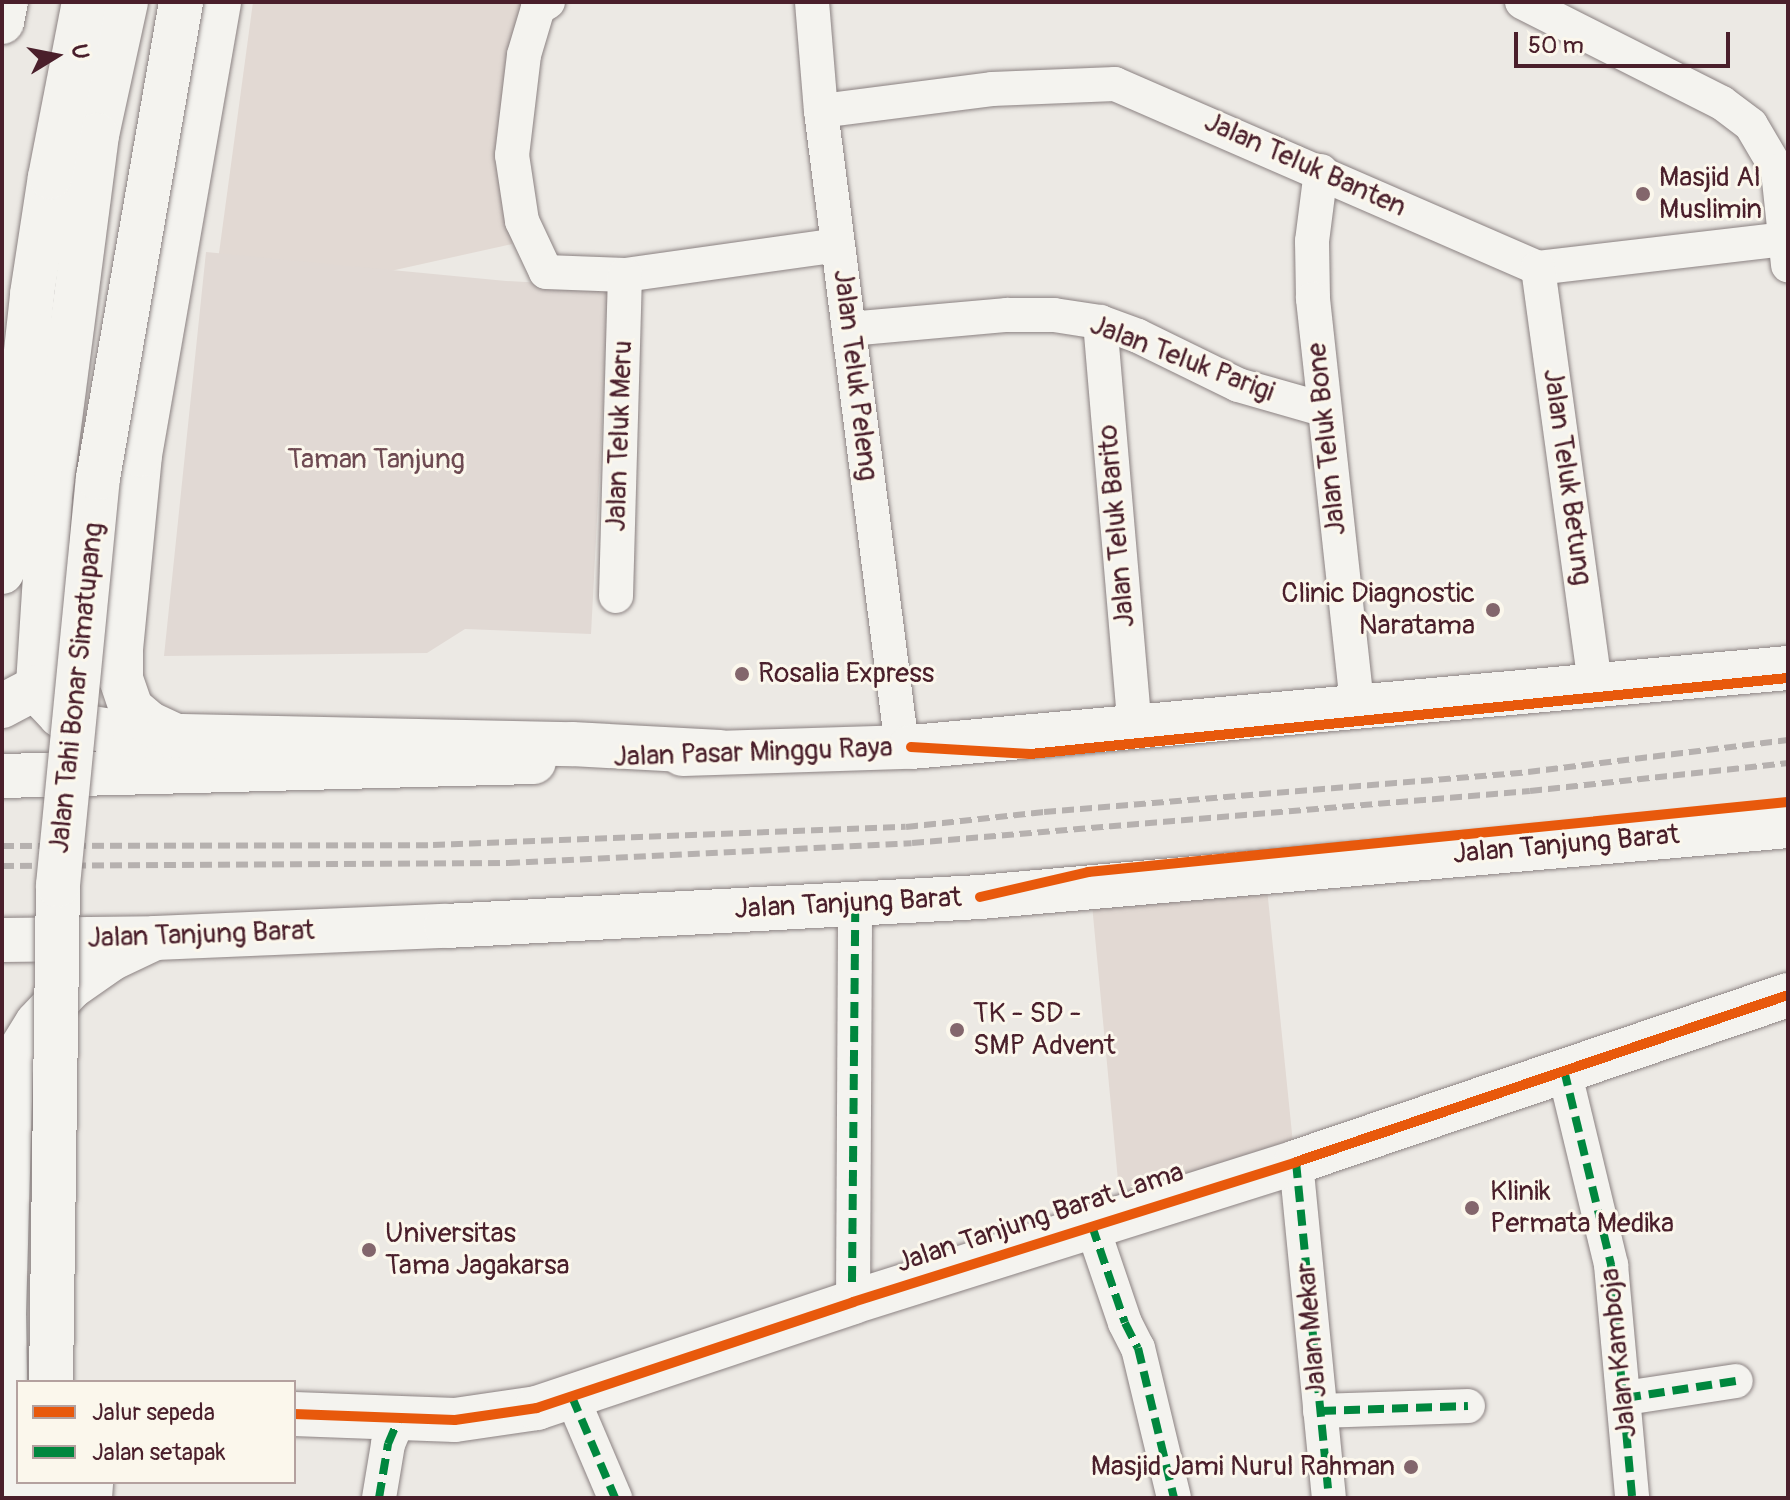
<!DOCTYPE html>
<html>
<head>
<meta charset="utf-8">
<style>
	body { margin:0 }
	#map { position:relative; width:1790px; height:1500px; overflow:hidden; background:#ece9e4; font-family:Pangolin,sans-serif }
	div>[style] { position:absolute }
	.built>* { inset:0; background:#e2d9d3 }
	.green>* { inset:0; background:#e1d9d4 }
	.roads { filter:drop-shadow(0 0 2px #8b8282) drop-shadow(0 0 2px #8b8282) }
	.street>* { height:34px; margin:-17px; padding:0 17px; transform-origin:17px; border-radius:17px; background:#f4f3ef }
	.secondary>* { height:44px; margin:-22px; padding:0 22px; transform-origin:22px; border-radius:22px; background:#f4f3ef }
	.primary>* { height:44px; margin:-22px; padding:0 22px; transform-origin:22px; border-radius:22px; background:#f4f3ef }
	.highway>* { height:44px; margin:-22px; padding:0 22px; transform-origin:22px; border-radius:22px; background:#f4f3ef }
	.rail>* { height:6px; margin-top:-3px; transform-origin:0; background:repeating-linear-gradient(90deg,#b6b1af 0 12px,transparent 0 18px) }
	.bridges { filter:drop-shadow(0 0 2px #8b8282) drop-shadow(0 0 2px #8b8282) }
	.highway-bridge>* { height:44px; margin:-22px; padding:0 22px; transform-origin:22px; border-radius:22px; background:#f4f3ef }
	.quiet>* { height:8px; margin-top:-4px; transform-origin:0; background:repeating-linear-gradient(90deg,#00873e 0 16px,transparent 0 24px) }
	.cycleway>* { height:10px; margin:-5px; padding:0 5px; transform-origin:5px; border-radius:5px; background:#e8590c }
	.dots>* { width:22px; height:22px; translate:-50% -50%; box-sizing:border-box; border:4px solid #fbf7ec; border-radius:50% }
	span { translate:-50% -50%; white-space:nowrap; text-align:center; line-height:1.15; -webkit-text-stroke:6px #fbf7ec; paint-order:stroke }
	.street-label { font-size:28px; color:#4a1f2b }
	.poi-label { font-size:28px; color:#4a1f2b }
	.left { translate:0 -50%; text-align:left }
	.right { translate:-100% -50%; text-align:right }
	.park-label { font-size:28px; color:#6e4a52 }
	.frame { position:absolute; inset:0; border:4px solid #4a1f2b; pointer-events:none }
	.legend { position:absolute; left:16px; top:1380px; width:280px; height:104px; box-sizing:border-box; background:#fbf7ec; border:2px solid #b4a19f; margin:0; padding:10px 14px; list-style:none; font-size:24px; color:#4a1f2b }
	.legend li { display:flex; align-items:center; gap:16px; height:40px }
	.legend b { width:40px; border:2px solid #b4a19f }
	.north { position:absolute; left:16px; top:16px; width:80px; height:80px; -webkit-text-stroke:6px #fbf7ec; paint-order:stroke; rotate:80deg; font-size:22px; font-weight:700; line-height:32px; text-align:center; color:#4a1f2b }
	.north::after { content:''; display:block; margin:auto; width:28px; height:36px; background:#4a1f2b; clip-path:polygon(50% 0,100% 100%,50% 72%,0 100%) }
	.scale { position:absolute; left:1514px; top:32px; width:216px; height:36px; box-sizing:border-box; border:4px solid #4a1f2b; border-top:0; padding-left:10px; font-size:24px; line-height:28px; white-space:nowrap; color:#4a1f2b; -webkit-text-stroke:6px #fbf7ec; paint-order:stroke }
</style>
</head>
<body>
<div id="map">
	<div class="built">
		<div style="clip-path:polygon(253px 2px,536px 2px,512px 244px,350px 280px,217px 268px)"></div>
		<div style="clip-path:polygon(1265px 869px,1294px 1153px,1121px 1212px,1091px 894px)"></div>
	</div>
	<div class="green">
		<div style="clip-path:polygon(206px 252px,506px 281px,613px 287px,609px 291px,591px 634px,465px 629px,427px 653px,164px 656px)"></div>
	</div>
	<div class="roads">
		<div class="street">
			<div style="left:548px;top:2px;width:12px;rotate:149deg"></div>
			<div style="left:538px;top:8px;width:49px;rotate:106.6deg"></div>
			<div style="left:524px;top:55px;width:101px;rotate:96.8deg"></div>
			<div style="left:512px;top:155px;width:67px;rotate:81.4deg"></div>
			<div style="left:522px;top:221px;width:56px;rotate:64.8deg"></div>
			<div style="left:546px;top:272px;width:79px;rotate:2.2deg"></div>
			<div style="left:625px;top:275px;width:215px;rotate:-8deg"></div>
			<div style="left:812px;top:2px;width:109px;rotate:85.3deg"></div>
			<div style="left:821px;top:111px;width:641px;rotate:82.74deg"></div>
			<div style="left:1522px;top:2px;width:224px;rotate:26.8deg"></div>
			<div style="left:1722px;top:103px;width:36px;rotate:37deg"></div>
			<div style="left:1751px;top:125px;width:53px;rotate:59.6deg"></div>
			<div style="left:1778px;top:171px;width:95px;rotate:83.9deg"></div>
			<div style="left:821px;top:111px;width:172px;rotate:-7.3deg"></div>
			<div style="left:992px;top:89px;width:123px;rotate:-2.3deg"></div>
			<div style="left:1115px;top:84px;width:461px;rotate:23.5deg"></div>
			<div style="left:1538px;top:268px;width:248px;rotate:-6.7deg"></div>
			<div style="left:1321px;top:171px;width:71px;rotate:97.3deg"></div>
			<div style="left:1312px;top:241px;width:58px;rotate:89deg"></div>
			<div style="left:1313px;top:299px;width:410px;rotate:83.8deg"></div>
			<div style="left:1538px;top:268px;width:421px;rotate:82.2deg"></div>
			<div style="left:1100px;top:322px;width:409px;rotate:85.1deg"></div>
			<div style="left:849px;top:329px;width:159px;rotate:-5.1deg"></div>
			<div style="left:1007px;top:315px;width:47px"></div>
			<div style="left:1054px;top:315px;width:47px;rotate:8.7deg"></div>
			<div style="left:1100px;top:322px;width:40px;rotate:20.2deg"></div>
			<div style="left:1138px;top:336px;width:111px;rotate:26.1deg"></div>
			<div style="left:1238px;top:385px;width:87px;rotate:15.9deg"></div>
			<div style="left:616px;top:596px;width:321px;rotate:-88.4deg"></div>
			<div style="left:1564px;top:1070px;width:201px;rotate:76.4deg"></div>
			<div style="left:1611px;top:1265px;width:234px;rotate:84.8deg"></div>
			<div style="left:1296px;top:1162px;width:338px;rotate:84.4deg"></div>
			<div style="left:1092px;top:1226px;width:102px;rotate:71.2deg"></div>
			<div style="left:1125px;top:1323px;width:28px;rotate:63deg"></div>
			<div style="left:1138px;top:1348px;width:154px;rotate:76.5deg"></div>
			<div style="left:853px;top:1302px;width:398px;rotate:-89.7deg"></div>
			<div style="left:572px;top:1397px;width:110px;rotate:66.9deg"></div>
			<div style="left:1625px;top:1398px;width:112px;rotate:-8.7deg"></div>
			<div style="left:1320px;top:1411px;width:148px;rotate:-1.9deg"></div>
			<div style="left:379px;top:1498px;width:55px;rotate:-80.5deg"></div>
			<div style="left:388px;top:1444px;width:26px;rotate:-67deg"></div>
		</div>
		<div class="secondary">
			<div style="left:294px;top:1414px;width:161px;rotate:2.1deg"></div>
			<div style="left:455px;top:1420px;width:83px;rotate:-8.3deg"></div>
			<div style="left:537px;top:1408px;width:333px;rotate:-18.5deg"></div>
			<div style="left:853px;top:1302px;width:465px;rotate:-17.5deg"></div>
			<div style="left:1296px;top:1162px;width:520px;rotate:-18.75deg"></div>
		</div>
		<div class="primary">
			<div style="left:682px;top:754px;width:229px;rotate:-1.8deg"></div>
			<div style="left:911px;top:747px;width:881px;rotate:-5.15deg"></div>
			<div style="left:2px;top:776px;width:532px;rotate:-1.51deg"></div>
			<div style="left:2px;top:940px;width:153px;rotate:-0.7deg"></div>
			<div style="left:155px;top:938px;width:291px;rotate:-2.4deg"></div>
			<div style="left:446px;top:926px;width:535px;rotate:-3.11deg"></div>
			<div style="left:980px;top:897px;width:811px;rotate:-5.02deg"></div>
		</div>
		<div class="highway">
			<div style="left:126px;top:2px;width:136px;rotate:102.3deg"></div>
			<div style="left:97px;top:135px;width:367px;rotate:97.4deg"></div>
			<div style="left:50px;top:499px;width:188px;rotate:93.7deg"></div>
			<div style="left:38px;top:687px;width:15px;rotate:58deg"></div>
			<div style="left:46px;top:700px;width:21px;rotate:47deg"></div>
			<div style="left:60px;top:715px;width:23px;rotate:29deg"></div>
			<div style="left:80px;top:726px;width:56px;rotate:9.3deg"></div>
			<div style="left:135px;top:735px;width:437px;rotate:1.2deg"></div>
			<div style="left:572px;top:744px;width:148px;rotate:3.1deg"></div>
			<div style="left:2px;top:22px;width:20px;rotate:-79deg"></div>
			<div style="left:2px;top:572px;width:280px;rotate:-83.8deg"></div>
			<div style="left:32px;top:294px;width:118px;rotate:-81.3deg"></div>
			<div style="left:50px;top:177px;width:178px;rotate:-79deg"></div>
			<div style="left:2px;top:706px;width:41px;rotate:-27.8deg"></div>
			<div style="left:176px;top:736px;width:29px;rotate:-155deg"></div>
			<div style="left:150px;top:724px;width:25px;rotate:-140deg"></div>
			<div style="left:131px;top:708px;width:31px;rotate:-109deg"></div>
			<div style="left:121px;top:679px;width:30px;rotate:-90deg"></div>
			<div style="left:121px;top:649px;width:195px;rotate:-84.4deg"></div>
			<div style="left:140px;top:455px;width:460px;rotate:-80.1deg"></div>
			<div style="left:7px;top:1498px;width:182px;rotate:-90.9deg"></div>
			<div style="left:4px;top:1316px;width:251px;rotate:-88.4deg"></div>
			<div style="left:11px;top:1065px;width:49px;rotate:-58.2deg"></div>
			<div style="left:37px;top:1023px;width:50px;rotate:-46.6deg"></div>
			<div style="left:71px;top:987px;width:49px;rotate:-35deg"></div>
			<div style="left:111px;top:959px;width:49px;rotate:-25.5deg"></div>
			<div style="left:49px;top:1498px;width:16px;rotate:-90deg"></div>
			<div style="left:90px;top:1498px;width:16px;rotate:-86deg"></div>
		</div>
	</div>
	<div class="rail">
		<div style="left:2px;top:846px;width:431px;rotate:-0.1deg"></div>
		<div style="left:433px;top:845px;width:473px;rotate:-2.2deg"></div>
		<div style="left:906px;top:827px;width:139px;rotate:-6.2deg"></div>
		<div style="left:1044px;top:812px;width:486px;rotate:-4.7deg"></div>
		<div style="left:1528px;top:772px;width:262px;rotate:-7deg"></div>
		<div style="left:2px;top:866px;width:506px;rotate:-0.34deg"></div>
		<div style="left:508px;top:863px;width:404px;rotate:-2.8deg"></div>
		<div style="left:912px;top:843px;width:620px;rotate:-4.81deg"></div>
		<div style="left:1530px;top:791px;width:260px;rotate:-6.2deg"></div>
	</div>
	<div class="bridges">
		<div class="highway-bridge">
			<div style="left:51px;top:1382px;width:497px;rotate:-89.2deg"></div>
			<div style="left:58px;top:885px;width:409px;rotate:-84.4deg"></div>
			<div style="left:98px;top:478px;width:483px;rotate:-80.1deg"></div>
		</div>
	</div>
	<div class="quiet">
		<div style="left:1564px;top:1070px;width:201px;rotate:76.4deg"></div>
		<div style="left:1611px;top:1265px;width:234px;rotate:84.8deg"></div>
		<div style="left:1296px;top:1162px;width:338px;rotate:84.4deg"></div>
		<div style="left:1092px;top:1226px;width:102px;rotate:71.2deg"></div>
		<div style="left:1125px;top:1323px;width:28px;rotate:63deg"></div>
		<div style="left:1138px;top:1348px;width:154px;rotate:76.5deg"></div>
		<div style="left:852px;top:1282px;width:378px;rotate:-89.5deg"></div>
		<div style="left:572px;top:1397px;width:110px;rotate:66.9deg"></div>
		<div style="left:1625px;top:1398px;width:112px;rotate:-8.7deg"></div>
		<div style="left:1320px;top:1411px;width:148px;rotate:-1.9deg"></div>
		<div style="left:379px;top:1498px;width:55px;rotate:-80.5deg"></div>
		<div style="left:388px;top:1444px;width:26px;rotate:-67deg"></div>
	</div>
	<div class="cycleway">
		<div style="left:911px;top:747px;width:119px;rotate:3.4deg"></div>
		<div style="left:1030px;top:754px;width:762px;rotate:-5.73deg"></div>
		<div style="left:980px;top:897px;width:111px;rotate:-13deg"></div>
		<div style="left:1088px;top:872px;width:703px;rotate:-5.71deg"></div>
		<div style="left:294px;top:1414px;width:161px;rotate:2.1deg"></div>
		<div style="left:455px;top:1420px;width:83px;rotate:-8.3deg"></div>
		<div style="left:537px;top:1408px;width:333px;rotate:-18.5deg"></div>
		<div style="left:853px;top:1302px;width:465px;rotate:-17.5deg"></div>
		<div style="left:1296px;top:1162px;width:520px;rotate:-18.75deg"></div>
	</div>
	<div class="dots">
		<div style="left:1643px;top:194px;background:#83666c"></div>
		<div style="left:1493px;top:610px;background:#83666c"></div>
		<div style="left:742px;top:674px;background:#83666c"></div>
		<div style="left:957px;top:1030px;background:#83666c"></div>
		<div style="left:1472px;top:1208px;background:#83666c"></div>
		<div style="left:369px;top:1250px;background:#83666c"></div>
		<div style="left:1411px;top:1467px;background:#83666c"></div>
	</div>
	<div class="street-label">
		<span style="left:1305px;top:165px;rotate:24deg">Jalan Teluk Banten</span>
		<span style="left:1182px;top:359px;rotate:21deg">Jalan Teluk Parigi</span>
		<span style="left:855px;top:375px;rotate:83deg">Jalan Teluk Peleng</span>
		<span style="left:620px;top:436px;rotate:-88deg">Jalan Teluk Meru</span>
		<span style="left:1327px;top:439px;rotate:-96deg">Jalan Teluk Bone</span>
		<span style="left:1567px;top:477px;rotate:82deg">Jalan Teluk Betung</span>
		<span style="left:1117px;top:526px;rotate:-95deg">Jalan Teluk Barito</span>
		<span style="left:77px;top:688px;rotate:-84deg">Jalan Tahi Bonar Simatupang</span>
		<span style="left:753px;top:753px;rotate:-2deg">Jalan Pasar Minggu Raya</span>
		<span style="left:1566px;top:845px;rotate:-5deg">Jalan Tanjung Barat</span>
		<span style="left:848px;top:904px;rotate:-3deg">Jalan Tanjung Barat</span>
		<span style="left:201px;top:935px;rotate:-2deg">Jalan Tanjung Barat</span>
		<span style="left:1040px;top:1218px;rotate:-18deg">Jalan Tanjung Barat Lama</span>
		<span style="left:1312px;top:1330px;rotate:-95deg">Jalan Mekar</span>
		<span style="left:1619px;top:1353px;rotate:-96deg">Jalan Kamboja</span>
	</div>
	<div class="poi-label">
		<span class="left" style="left:1659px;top:194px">Masjid Al<br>Muslimin</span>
		<span class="right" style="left:1475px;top:610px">Clinic Diagnostic<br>Naratama</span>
		<span class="left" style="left:758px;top:674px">Rosalia Express</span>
		<span class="left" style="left:973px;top:1030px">TK - SD -<br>SMP Advent</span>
		<span class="left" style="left:1490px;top:1208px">Klinik<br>Permata Medika</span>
		<span class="left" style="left:385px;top:1250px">Universitas<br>Tama Jagakarsa</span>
		<span class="right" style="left:1395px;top:1467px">Masjid Jami Nurul Rahman</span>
	</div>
	<div class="park-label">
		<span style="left:376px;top:460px">Taman Tanjung</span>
	</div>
	<div class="frame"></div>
	<ul class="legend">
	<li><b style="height:10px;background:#e8590c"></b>Jalur sepeda</li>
	<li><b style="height:10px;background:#00873e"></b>Jalan setapak</li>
	</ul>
	<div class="north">U</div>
	<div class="scale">50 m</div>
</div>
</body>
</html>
